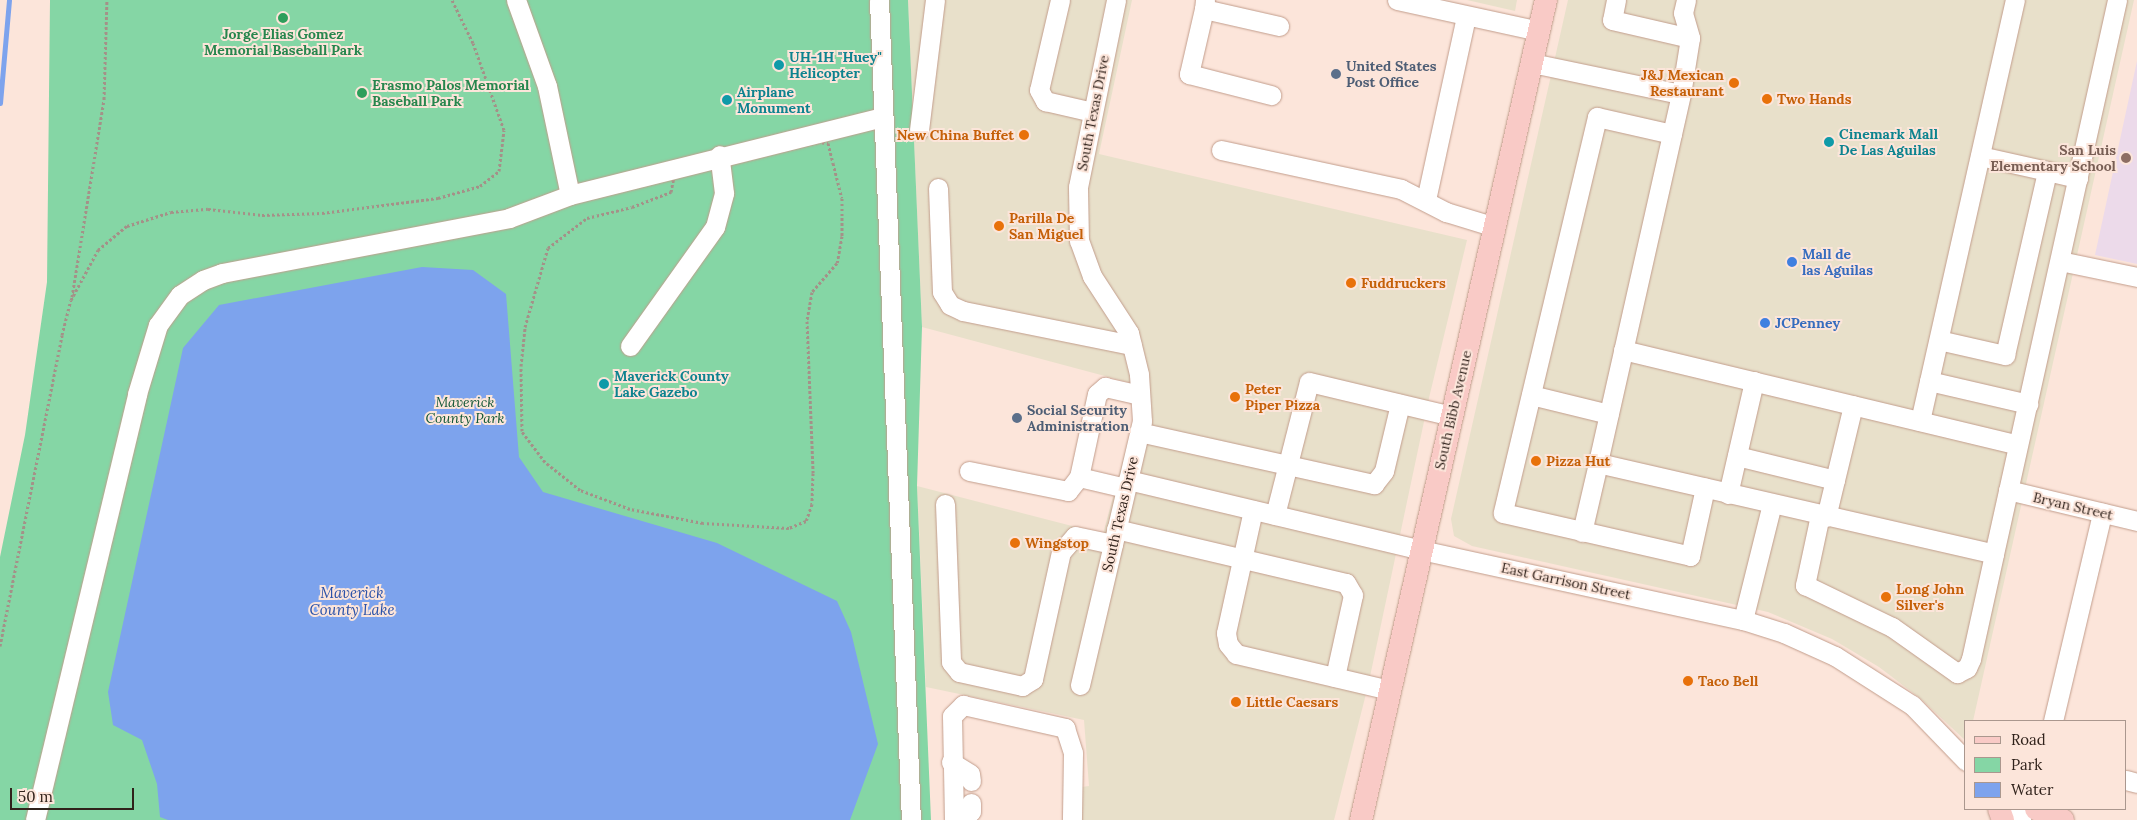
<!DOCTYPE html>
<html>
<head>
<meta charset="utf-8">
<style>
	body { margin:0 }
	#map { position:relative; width:2137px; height:820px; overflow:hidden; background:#fce5da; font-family:Lora,serif }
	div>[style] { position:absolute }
	.commercial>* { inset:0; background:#e8e0ca }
	.education>* { inset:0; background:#ecdaea }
	.green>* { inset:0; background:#85d6a5 }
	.water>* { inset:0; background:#7da3ed }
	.stream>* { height:5px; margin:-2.5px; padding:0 2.5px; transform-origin:2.5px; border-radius:2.5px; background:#7da3ed }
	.path>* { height:3px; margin-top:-1.5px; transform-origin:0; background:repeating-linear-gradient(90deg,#a49188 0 2.5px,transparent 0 5px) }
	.roads { filter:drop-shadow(0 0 1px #c29d8c) drop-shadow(0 0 1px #c29d8c) }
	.minor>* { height:19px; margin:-9.5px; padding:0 9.5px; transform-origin:9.5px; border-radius:9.5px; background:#fff }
	.major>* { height:22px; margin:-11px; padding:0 11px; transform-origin:11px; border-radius:11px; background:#f9cac6 }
	.dots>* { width:14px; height:14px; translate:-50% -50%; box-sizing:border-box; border:2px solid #fce5da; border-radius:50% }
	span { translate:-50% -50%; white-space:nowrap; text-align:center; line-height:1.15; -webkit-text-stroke:4px #fce5da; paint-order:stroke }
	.leisure-label { font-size:14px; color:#27864d; font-weight:700 }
	.left { translate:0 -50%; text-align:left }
	.culture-label { font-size:14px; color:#0d838f; font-weight:700 }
	.service-label { font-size:14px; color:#4e5e75; font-weight:700 }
	.food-label { font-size:14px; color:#c56008; font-weight:700 }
	.right { translate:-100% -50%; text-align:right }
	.street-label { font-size:14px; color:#30221b }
	.education-label { font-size:14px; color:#785e54; font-weight:700 }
	.shop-label { font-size:14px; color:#366cbe; font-weight:700 }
	.park-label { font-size:14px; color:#125735; font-style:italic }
	.water-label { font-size:15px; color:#2a51a8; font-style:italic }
	.legend { position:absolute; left:1964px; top:720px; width:162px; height:90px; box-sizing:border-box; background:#fce5da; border:1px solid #aa978e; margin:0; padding:6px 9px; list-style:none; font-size:15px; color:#30221b }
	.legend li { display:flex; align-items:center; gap:10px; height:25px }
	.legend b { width:25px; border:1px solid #aa978e }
	.scale { position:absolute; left:10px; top:788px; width:124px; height:22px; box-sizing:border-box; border:2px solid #30221b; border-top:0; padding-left:6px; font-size:15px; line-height:18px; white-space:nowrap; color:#30221b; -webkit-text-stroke:4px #fce5da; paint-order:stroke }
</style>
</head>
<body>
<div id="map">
	<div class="commercial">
		<div style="clip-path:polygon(908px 0,1132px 0,1099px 154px,1467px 240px,1429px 398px,1368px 686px,1334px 820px,1074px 820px,1074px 788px,1089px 786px,1084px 720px,926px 687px,917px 486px,1103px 534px,1135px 415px,1131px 383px,922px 327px)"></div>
		<div style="clip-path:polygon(1467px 0,1517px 0,1515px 11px)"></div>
		<div style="clip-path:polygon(1568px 0,2134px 0,1973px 721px,1966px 721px,1966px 741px,1921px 699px,1879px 667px,1832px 639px,1768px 612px,1472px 546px,1454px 536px,1451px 519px)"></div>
	</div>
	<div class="education">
		<div style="clip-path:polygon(2137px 61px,2137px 264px,2095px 255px)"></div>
	</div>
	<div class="green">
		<div style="clip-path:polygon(50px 0,908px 0,922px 327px,917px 486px,931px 820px,0 820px,0 557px,25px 435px,47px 282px)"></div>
	</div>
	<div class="water">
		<div style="clip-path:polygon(422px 267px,473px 270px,506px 294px,519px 457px,543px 492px,717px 543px,837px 601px,851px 632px,878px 744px,850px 820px,168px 820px,160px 817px,157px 784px,142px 740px,113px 725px,108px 692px,183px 348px,219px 305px)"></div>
	</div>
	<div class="stream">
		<div style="left:0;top:103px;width:103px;rotate:-85deg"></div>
	</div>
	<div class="path">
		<div style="left:817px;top:142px;width:11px;rotate:5deg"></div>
		<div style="left:828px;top:143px;width:21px;rotate:76deg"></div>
		<div style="left:833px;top:163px;width:36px;rotate:76deg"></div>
		<div style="left:842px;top:198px;width:38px;rotate:90deg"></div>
		<div style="left:842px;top:236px;width:27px;rotate:100deg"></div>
		<div style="left:837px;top:263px;width:38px;rotate:131deg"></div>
		<div style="left:812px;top:292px;width:29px;rotate:100deg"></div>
		<div style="left:807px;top:321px;width:152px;rotate:87.7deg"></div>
		<div style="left:813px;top:473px;width:31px;rotate:92deg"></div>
		<div style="left:812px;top:504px;width:18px;rotate:109deg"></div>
		<div style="left:806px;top:521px;width:18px;rotate:158deg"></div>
		<div style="left:789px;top:528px;width:86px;rotate:-176.7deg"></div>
		<div style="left:703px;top:523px;width:74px;rotate:-169.1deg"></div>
		<div style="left:630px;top:509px;width:53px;rotate:-159.2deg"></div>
		<div style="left:580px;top:490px;width:45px;rotate:-141.3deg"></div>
		<div style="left:545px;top:462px;width:39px;rotate:-127deg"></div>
		<div style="left:522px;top:431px;width:65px;rotate:-90.9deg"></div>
		<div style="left:521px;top:366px;width:39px;rotate:-84deg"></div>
		<div style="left:525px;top:327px;width:82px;rotate:-73.8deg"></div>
		<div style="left:548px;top:248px;width:49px;rotate:-37.6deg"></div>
		<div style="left:587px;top:218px;width:46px;rotate:-13.7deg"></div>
		<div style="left:632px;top:207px;width:42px;rotate:-21deg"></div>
		<div style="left:671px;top:192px;width:15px;rotate:-79deg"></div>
		<div style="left:674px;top:177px;width:147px;rotate:-13.8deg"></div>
		<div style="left:72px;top:297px;width:201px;rotate:-80.8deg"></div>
		<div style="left:104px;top:99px;width:99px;rotate:-88.3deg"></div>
		<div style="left:0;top:646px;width:317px;rotate:-78.7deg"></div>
		<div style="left:62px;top:335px;width:36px;rotate:-76deg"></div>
		<div style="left:71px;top:300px;width:57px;rotate:-61.6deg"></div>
		<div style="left:98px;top:250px;width:38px;rotate:-40deg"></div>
		<div style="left:127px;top:226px;width:46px;rotate:-17.7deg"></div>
		<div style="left:171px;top:212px;width:37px;rotate:-5deg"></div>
		<div style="left:208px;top:209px;width:54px;rotate:6.3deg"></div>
		<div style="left:262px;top:215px;width:60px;rotate:-1.9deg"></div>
		<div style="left:322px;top:213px;width:117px;rotate:-7.4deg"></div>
		<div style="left:438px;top:198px;width:44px;rotate:-15.9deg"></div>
		<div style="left:480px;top:186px;width:24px;rotate:-38deg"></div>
		<div style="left:499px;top:171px;width:41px;rotate:-83deg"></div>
		<div style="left:504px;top:130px;width:92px;rotate:-109.6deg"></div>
		<div style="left:473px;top:43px;width:48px;rotate:-116deg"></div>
	</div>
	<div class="roads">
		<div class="minor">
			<div style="left:516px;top:0;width:91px;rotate:70.2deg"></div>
			<div style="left:547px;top:86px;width:111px;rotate:78.1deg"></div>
			<div style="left:879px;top:0;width:821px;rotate:87.77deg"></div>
			<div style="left:1060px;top:0;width:92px;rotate:103.1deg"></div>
			<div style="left:1039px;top:90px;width:13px;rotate:61deg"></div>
			<div style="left:1045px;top:101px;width:49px;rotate:12.9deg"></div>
			<div style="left:1205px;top:0;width:9px;rotate:96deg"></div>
			<div style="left:1204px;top:9px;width:77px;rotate:12.8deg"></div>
			<div style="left:1397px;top:0;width:145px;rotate:12.3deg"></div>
			<div style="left:1616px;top:0;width:20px;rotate:101deg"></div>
			<div style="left:1612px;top:20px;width:80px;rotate:13deg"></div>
			<div style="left:1686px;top:0;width:13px;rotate:103deg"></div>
			<div style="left:1683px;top:13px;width:26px;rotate:74deg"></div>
			<div style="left:1690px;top:38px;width:57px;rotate:99.1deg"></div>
			<div style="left:1681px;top:94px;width:378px;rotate:102.7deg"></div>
			<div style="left:1598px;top:463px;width:406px;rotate:12.9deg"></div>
			<div style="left:1994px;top:554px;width:567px;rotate:-77.48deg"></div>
			<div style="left:1204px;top:9px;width:67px;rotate:103deg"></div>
			<div style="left:1189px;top:74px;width:85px;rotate:14.4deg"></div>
			<div style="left:1532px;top:63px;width:152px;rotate:11.8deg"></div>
			<div style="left:919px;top:130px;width:131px;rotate:-83deg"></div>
			<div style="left:1672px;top:134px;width:77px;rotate:-167.2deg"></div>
			<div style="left:1597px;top:117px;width:407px;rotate:103.4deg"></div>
			<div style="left:1503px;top:513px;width:192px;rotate:12.9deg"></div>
			<div style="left:1690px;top:556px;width:70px;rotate:-77.6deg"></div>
			<div style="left:1221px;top:150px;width:184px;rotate:12.2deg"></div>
			<div style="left:1401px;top:189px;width:51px;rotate:27.1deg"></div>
			<div style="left:1446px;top:212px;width:51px;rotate:17deg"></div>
			<div style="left:1980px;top:156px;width:69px;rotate:12.6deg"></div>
			<div style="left:938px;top:188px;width:104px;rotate:87.8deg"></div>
			<div style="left:942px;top:292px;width:15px;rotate:58deg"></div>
			<div style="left:950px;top:305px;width:14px;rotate:25deg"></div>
			<div style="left:963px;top:311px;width:172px;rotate:11.4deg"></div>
			<div style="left:1426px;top:200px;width:188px;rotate:-77.7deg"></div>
			<div style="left:2060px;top:261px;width:79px;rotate:11.7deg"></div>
			<div style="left:1939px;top:340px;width:68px;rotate:12.8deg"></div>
			<div style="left:2005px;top:355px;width:189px;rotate:-77.1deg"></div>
			<div style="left:2047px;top:171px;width:32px;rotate:13deg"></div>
			<div style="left:630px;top:346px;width:146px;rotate:-54.5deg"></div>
			<div style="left:715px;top:227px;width:35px;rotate:-75deg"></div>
			<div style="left:724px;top:193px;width:38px;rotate:-97deg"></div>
			<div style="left:1623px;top:350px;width:406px;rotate:13.5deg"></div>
			<div style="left:1929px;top:381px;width:102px;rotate:13.1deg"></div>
			<div style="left:1531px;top:395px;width:80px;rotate:13.7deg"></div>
			<div style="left:1920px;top:421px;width:432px;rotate:-77.3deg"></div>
			<div style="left:1139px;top:432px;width:241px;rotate:12.5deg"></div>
			<div style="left:1374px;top:484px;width:16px;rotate:-52deg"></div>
			<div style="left:1384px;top:471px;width:69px;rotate:-76.6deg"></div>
			<div style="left:1737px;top:456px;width:101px;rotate:13.8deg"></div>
			<div style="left:969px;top:471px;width:101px;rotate:11.4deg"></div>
			<div style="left:1068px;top:491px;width:18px;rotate:-52deg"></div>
			<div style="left:1079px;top:477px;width:48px;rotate:13.2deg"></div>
			<div style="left:1079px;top:477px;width:85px;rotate:-77.8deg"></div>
			<div style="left:1097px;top:394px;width:11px;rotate:-41deg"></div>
			<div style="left:1105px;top:387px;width:36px;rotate:13deg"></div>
			<div style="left:1128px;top:480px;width:301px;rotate:13.4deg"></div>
			<div style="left:1421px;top:550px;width:330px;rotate:12.3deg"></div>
			<div style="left:1743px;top:620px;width:43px;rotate:17.6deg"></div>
			<div style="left:1784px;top:633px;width:56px;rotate:24.3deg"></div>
			<div style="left:1835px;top:656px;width:91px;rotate:32.5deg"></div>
			<div style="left:1912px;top:705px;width:78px;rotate:46deg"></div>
			<div style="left:2008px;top:490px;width:133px;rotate:13.5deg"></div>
			<div style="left:1728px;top:494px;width:116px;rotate:-77deg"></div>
			<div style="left:945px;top:504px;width:158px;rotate:87.8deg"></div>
			<div style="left:951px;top:662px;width:13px;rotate:51deg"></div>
			<div style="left:959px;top:672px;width:65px;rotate:12.5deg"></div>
			<div style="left:1022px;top:686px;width:13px;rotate:-32deg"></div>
			<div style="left:1033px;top:679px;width:130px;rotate:-77.6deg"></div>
			<div style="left:1061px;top:552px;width:21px;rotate:-49deg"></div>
			<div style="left:1075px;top:536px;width:39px;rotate:12deg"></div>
			<div style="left:1253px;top:510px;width:126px;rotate:102.4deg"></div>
			<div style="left:1226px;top:633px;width:11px;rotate:80deg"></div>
			<div style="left:1228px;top:644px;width:13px;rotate:51deg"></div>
			<div style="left:1236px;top:654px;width:158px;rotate:13.2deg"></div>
			<div style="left:1275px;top:515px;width:137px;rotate:-75.7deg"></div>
			<div style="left:1309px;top:382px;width:147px;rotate:13.4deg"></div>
			<div style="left:1820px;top:515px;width:72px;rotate:102.1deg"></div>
			<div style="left:1805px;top:585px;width:97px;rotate:25.8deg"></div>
			<div style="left:1892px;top:627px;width:80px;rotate:35.3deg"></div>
			<div style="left:1957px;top:673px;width:11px;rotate:-27deg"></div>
			<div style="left:1967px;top:668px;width:10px;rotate:-66deg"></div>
			<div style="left:1971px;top:659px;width:107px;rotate:-77.6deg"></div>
			<div style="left:1826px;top:517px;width:115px;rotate:-76.4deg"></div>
			<div style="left:1116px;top:529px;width:236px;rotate:13.2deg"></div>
			<div style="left:1346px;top:583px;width:14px;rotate:60deg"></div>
			<div style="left:1353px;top:595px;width:84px;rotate:102.4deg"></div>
			<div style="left:1582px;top:532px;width:71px;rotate:-76.9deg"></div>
			<div style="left:1743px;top:620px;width:120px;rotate:-76deg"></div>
			<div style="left:1080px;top:685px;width:271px;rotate:-76.8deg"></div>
			<div style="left:1142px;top:421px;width:47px;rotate:-93.7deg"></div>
			<div style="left:1139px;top:374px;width:42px;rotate:-103.7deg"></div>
			<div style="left:1129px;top:333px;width:68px;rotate:-123deg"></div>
			<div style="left:1092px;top:276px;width:37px;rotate:-110deg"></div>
			<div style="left:1079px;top:241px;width:54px;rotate:-91.1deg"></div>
			<div style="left:1078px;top:187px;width:191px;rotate:-78.5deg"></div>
			<div style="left:2053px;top:721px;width:214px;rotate:-76.7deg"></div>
			<div style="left:951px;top:762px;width:22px;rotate:32deg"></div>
			<div style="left:970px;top:774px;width:7px;rotate:82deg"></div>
			<div style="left:2126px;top:780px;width:11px;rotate:15deg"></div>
			<div style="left:2013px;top:809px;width:14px;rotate:54deg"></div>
			<div style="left:35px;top:820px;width:438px;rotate:-76.5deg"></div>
			<div style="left:137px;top:394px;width:72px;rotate:-73.1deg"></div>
			<div style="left:158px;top:325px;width:37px;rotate:-54deg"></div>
			<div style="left:180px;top:295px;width:27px;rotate:-33deg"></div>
			<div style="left:203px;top:280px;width:20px;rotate:-20deg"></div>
			<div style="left:222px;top:273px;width:292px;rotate:-10.8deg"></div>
			<div style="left:509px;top:218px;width:65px;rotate:-20.7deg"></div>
			<div style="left:570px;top:195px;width:322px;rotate:-14deg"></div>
			<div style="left:954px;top:820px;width:104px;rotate:-91.1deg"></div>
			<div style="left:952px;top:716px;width:16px;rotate:-45deg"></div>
			<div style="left:963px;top:705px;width:105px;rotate:12.7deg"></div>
			<div style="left:1065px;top:728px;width:26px;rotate:72deg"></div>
			<div style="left:1073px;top:753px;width:67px;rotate:90.9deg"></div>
			<div style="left:963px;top:820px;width:12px;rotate:-48deg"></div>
			<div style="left:971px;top:811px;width:8px;rotate:-90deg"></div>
		</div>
		<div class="major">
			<div style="left:1999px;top:809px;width:12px;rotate:70deg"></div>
			<div style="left:2036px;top:809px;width:29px;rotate:22deg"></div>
			<div style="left:1361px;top:820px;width:841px;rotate:-77.29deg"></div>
		</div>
	</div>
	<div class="dots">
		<div style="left:283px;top:18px;background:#2e9e5b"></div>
		<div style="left:779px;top:65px;background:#0f9aa8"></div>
		<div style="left:1336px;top:74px;background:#5c6f8a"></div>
		<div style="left:1734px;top:83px;background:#e8710a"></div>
		<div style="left:362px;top:93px;background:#2e9e5b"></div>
		<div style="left:1767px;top:99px;background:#e8710a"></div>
		<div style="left:727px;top:100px;background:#0f9aa8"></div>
		<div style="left:1024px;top:135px;background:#e8710a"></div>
		<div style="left:1829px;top:142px;background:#0f9aa8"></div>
		<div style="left:2126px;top:158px;background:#8d6e63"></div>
		<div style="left:999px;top:226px;background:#e8710a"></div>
		<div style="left:1792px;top:262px;background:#3f7fe0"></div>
		<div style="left:1351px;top:283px;background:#e8710a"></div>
		<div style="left:1765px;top:323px;background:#3f7fe0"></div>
		<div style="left:604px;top:384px;background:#0f9aa8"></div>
		<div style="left:1235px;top:397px;background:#e8710a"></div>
		<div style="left:1017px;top:418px;background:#5c6f8a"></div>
		<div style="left:1536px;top:461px;background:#e8710a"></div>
		<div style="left:1015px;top:543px;background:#e8710a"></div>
		<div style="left:1886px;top:597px;background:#e8710a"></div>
		<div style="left:1688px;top:681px;background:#e8710a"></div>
		<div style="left:1236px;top:702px;background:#e8710a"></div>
	</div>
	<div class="leisure-label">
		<span style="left:283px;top:42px">Jorge Elias Gomez<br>Memorial Baseball Park</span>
		<span class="left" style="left:372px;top:93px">Erasmo Palos Memorial<br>Baseball Park</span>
	</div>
	<div class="culture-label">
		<span class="left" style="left:789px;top:65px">UH-1H "Huey"<br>Helicopter</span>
		<span class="left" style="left:737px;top:100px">Airplane<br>Monument</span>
		<span class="left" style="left:1839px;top:142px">Cinemark Mall<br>De Las Aguilas</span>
		<span class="left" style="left:614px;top:384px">Maverick County<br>Lake Gazebo</span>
	</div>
	<div class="service-label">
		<span class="left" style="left:1346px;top:74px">United States<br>Post Office</span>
		<span class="left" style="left:1027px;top:418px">Social Security<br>Administration</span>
	</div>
	<div class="food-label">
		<span class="right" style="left:1724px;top:83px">J&amp;J Mexican<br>Restaurant</span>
		<span class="left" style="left:1777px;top:99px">Two Hands</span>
		<span class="right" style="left:1014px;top:135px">New China Buffet</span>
		<span class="left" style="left:1009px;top:226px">Parilla De<br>San Miguel</span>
		<span class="left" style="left:1361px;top:283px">Fuddruckers</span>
		<span class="left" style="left:1245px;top:397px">Peter<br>Piper Pizza</span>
		<span class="left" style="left:1546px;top:461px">Pizza Hut</span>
		<span class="left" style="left:1025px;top:543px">Wingstop</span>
		<span class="left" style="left:1896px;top:597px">Long John<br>Silver's</span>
		<span class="left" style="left:1698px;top:681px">Taco Bell</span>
		<span class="left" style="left:1246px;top:702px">Little Caesars</span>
	</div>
	<div class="street-label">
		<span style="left:1093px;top:113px;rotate:-79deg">South Texas Drive</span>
		<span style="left:1453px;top:410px;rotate:-77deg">South Bibb Avenue</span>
		<span style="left:2073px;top:506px;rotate:13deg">Bryan Street</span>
		<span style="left:1120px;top:514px;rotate:-77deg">South Texas Drive</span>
		<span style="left:1566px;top:581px;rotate:12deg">East Garrison Street</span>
	</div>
	<div class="education-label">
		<span class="right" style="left:2116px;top:158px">San Luis<br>Elementary School</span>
	</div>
	<div class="shop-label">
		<span class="left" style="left:1802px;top:262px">Mall de<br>las Aguilas</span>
		<span class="left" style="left:1775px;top:323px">JCPenney</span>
	</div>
	<div class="park-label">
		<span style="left:465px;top:410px">Maverick<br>County Park</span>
	</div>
	<div class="water-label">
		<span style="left:352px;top:601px">Maverick<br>County Lake</span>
	</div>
	<ul class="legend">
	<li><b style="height:6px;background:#f9cac6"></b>Road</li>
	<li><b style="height:14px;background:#85d6a5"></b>Park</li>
	<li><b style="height:14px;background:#7da3ed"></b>Water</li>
	</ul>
	<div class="scale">50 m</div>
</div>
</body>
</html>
